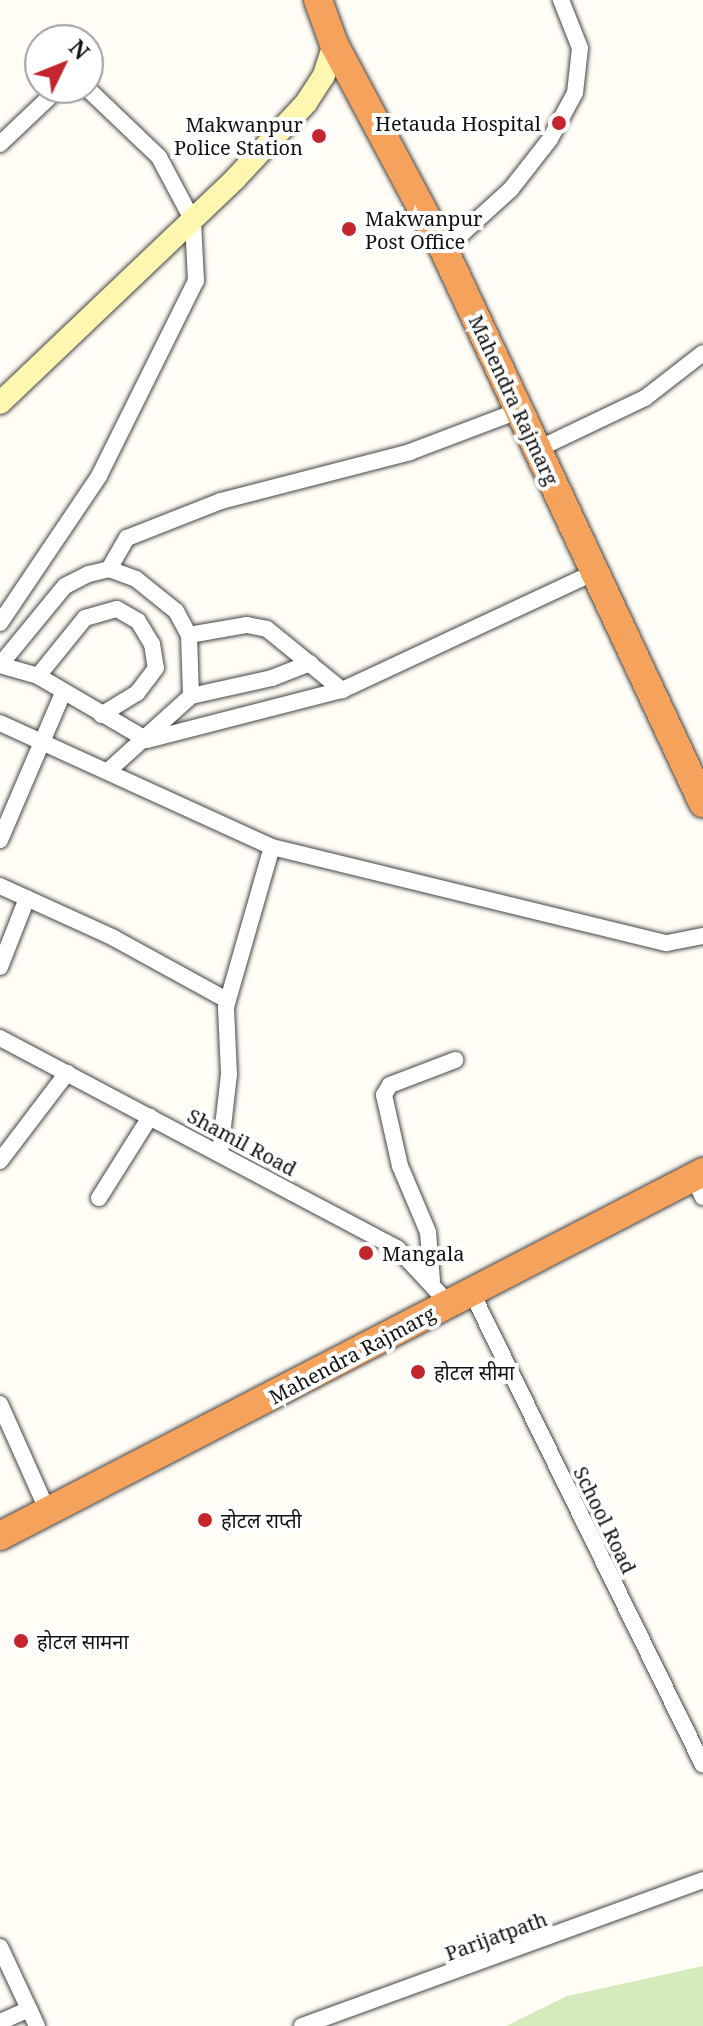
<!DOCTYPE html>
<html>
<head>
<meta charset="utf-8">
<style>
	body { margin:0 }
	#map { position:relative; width:703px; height:2026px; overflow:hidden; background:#fffdf5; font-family:"Noto Serif","Noto Sans Devanagari",serif }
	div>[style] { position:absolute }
	.green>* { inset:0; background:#d5ebbd }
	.roads { filter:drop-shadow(0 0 2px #444) drop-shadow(0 0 2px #444) }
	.street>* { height:16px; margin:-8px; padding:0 8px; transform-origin:8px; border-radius:8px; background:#fff }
	.secondary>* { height:22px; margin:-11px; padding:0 11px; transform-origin:11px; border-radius:11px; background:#fff6b0 }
	.highway>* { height:28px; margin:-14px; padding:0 14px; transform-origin:14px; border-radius:14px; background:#f5a25d }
	.dots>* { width:22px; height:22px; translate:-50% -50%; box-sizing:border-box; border:4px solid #fff; border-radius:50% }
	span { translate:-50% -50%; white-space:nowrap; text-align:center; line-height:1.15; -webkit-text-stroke:8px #fff; paint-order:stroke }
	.poi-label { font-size:20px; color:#111 }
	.right { translate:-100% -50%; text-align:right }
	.left { translate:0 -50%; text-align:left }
	.street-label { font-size:20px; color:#111 }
	.north { position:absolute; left:24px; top:24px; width:80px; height:80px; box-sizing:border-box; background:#fff; border:2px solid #a0a0a0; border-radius:50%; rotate:47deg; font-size:22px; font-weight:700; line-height:32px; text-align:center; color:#111 }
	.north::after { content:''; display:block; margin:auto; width:28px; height:36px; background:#c4262e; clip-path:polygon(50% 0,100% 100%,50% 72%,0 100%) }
</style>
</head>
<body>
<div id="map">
	<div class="green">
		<div style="clip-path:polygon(703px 1966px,703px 2026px,506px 2026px,567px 1996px)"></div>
	</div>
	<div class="roads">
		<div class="street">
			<div style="left:0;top:144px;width:81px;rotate:-43.5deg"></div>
			<div style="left:444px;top:250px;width:91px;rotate:-42.3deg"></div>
			<div style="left:511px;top:189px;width:63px;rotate:-52deg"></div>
			<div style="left:550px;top:139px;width:52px;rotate:-61.5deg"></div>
			<div style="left:575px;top:93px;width:45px;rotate:-83.7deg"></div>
			<div style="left:580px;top:48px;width:52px;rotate:-111.6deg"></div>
			<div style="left:538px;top:449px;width:119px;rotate:-25.5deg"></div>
			<div style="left:645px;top:398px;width:73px;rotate:-37.8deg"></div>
			<div style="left:109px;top:569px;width:36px;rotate:-60deg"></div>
			<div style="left:127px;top:538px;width:101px;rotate:-21.5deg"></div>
			<div style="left:221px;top:501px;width:195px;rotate:-14.5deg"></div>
			<div style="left:410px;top:452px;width:116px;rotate:-20.8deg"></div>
			<div style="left:0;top:623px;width:177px;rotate:-56deg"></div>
			<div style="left:99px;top:476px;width:218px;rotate:-63.6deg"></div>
			<div style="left:196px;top:281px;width:60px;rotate:-92.9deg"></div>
			<div style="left:193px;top:221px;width:72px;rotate:-118deg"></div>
			<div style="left:159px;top:157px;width:95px;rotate:-136.3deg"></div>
			<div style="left:90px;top:91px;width:13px;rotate:-167deg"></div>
			<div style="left:189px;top:635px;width:59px;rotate:-9.8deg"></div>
			<div style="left:247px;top:625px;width:20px;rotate:11deg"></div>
			<div style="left:267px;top:629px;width:97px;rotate:39.1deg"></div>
			<div style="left:0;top:665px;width:40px;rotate:16deg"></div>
			<div style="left:38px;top:676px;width:126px;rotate:30.4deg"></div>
			<div style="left:147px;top:740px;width:201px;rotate:-14.4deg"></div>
			<div style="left:342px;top:690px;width:279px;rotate:-25deg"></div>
			<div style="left:0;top:665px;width:102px;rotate:-50.6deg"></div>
			<div style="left:65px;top:586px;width:27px;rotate:-27deg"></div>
			<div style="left:89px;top:574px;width:21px;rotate:-14deg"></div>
			<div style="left:109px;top:569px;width:29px;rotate:20deg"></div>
			<div style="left:136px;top:579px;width:51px;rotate:38.7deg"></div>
			<div style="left:176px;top:611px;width:27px;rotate:62deg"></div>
			<div style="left:189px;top:635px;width:61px;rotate:88.1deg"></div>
			<div style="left:191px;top:696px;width:110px;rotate:137.9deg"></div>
			<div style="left:38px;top:676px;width:75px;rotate:-51deg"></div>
			<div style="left:85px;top:618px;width:33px;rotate:-16deg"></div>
			<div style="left:117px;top:609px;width:24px;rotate:30deg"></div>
			<div style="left:138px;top:621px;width:27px;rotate:59deg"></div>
			<div style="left:152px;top:644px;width:24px;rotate:81deg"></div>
			<div style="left:156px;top:668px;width:31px;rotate:127deg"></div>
			<div style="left:137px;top:693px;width:42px;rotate:148.6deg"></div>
			<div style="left:191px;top:696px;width:83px;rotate:-12.5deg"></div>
			<div style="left:272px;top:678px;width:41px;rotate:-21.5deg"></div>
			<div style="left:0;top:723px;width:299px;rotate:24.5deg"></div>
			<div style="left:272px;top:847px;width:406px;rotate:13.7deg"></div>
			<div style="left:667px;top:943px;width:37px;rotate:-11deg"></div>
			<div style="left:0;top:840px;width:160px;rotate:-66.8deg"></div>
			<div style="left:0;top:886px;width:125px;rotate:24.5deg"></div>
			<div style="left:114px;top:938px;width:129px;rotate:28.8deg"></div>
			<div style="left:0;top:967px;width:74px;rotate:-68.6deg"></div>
			<div style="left:0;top:1038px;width:449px;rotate:27.9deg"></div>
			<div style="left:397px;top:1248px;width:76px;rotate:47.1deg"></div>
			<div style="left:220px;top:1153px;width:80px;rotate:-83.5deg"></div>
			<div style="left:229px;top:1074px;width:67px;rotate:-92.6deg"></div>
			<div style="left:226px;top:1007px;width:166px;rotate:-74deg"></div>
			<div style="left:0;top:1161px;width:111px;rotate:-52.7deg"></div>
			<div style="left:694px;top:1178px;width:21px;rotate:65deg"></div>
			<div style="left:99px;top:1198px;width:96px;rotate:-57.8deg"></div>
			<div style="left:432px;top:1281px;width:49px;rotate:-94.7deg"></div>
			<div style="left:428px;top:1232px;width:72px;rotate:-113deg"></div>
			<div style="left:400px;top:1166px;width:73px;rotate:-102.7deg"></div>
			<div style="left:384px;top:1095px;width:12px;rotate:-59deg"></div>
			<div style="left:390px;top:1085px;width:70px;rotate:-21deg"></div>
			<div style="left:472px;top:1293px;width:525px;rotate:63.92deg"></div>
			<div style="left:0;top:1404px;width:118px;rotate:66deg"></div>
			<div style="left:0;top:1947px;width:87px;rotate:64.9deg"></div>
			<div style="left:0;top:2022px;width:32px;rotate:-24deg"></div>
			<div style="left:302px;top:2026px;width:427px;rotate:-20deg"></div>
		</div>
		<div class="secondary">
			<div style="left:0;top:403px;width:325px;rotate:-43.6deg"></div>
			<div style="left:235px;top:179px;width:104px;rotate:-46.9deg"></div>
			<div style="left:306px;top:103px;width:33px;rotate:-57deg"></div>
			<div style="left:324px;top:75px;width:33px;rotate:-72deg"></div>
		</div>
		<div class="highway">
			<div style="left:318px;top:0;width:47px;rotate:70deg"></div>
			<div style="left:334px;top:44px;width:234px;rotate:61.9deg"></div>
			<div style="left:444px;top:250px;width:611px;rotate:64.9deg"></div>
			<div style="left:0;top:1536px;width:792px;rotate:-27.37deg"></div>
		</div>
	</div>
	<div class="dots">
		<div style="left:559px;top:123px;background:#c4262e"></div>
		<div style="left:319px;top:136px;background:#c4262e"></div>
		<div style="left:349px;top:229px;background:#c4262e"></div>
		<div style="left:366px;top:1253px;background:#c4262e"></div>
		<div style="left:418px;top:1372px;background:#c4262e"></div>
		<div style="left:205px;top:1520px;background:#c4262e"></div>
		<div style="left:21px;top:1641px;background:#c4262e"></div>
	</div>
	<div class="poi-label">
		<span class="right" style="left:541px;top:123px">Hetauda Hospital</span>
		<span class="right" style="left:303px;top:136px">Makwanpur<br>Police Station</span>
		<span class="left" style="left:365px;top:230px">Makwanpur<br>Post Office</span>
		<span class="left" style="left:382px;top:1253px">Mangala</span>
		<span class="left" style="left:434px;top:1372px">होटल सीमा</span>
		<span class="left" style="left:221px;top:1520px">होटल राप्ती</span>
		<span class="left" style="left:37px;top:1641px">होटल सामना</span>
	</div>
	<div class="street-label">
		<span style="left:514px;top:400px;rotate:65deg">Mahendra Rajmarg</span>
		<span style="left:242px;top:1142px;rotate:28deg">Shamil Road</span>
		<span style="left:352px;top:1355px;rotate:-28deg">Mahendra Rajmarg</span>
		<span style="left:605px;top:1520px;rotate:64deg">School Road</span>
		<span style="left:496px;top:1936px;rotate:-20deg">Parijatpath</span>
	</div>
	<div class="north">N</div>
</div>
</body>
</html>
